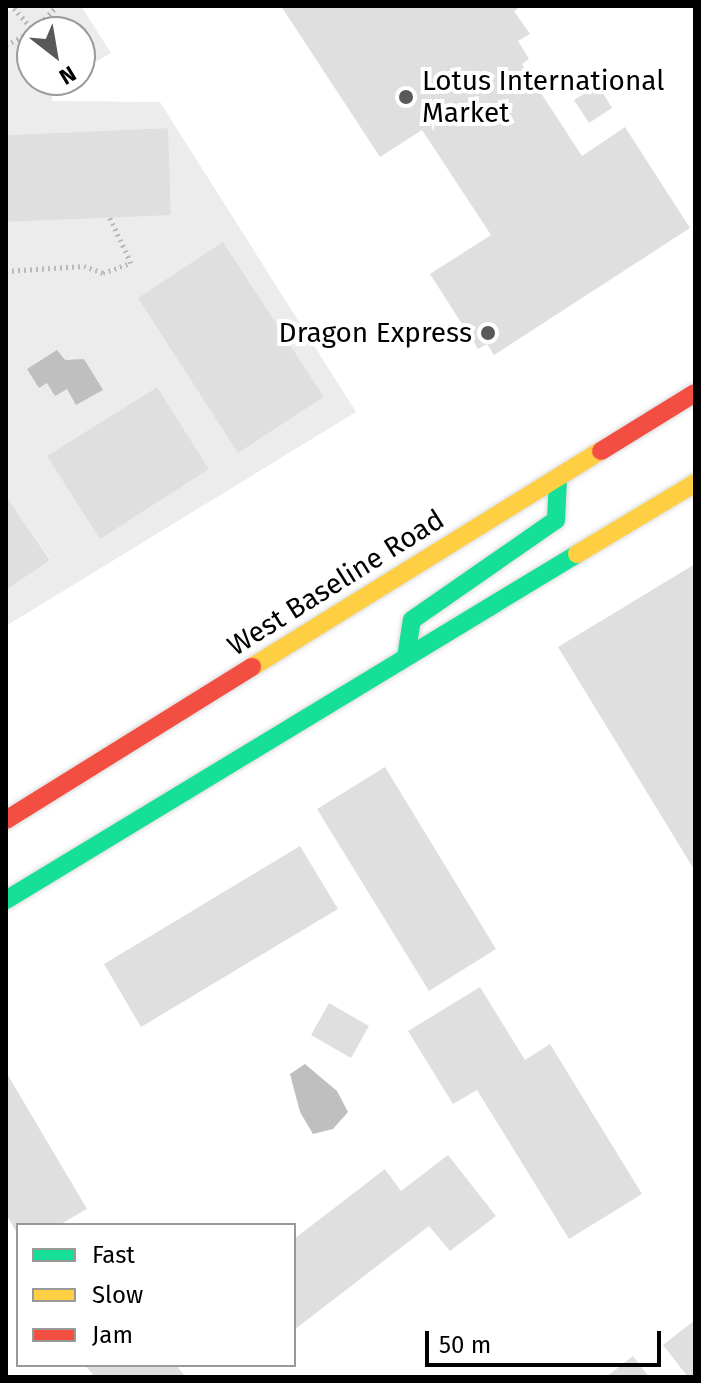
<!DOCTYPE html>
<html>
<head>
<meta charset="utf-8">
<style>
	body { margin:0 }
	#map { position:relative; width:701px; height:1383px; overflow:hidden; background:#fff; font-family:"Fira Sans",sans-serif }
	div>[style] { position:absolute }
	.green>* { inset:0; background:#ececec }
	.water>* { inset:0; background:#bfbfbf }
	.building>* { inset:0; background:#dfdfdf }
	.path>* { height:5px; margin-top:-2.5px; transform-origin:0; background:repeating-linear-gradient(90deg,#b9b9b9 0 2px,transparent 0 6px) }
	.roads { filter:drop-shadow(0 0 2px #dbdbdb) drop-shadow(0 0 2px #dbdbdb) }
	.fast>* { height:18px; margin:-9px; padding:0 9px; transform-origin:9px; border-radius:9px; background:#16e098 }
	.slow>* { height:18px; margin:-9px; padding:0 9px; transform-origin:9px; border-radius:9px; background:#ffcf43 }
	.jam>* { height:18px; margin:-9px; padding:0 9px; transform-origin:9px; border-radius:9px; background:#f24e42 }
	.dots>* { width:22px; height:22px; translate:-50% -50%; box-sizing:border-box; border:4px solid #fff; border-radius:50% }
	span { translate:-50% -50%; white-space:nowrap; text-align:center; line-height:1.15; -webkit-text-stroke:8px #fff; paint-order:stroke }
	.poi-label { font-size:28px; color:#000 }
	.left { translate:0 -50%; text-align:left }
	.right { translate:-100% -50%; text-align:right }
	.street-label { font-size:28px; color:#000 }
	.frame { position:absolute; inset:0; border:8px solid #000; pointer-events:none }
	.legend { position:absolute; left:16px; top:1223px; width:280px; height:144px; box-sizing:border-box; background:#fff; border:2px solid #999; margin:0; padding:10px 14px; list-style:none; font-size:24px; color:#000 }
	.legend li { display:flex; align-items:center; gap:16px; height:40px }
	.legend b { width:40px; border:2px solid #999 }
	.north { position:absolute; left:16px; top:16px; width:80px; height:80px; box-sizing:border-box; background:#fff; border:2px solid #999; border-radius:50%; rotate:149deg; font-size:22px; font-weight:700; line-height:32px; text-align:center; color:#000 }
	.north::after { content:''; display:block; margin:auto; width:28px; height:36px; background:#595959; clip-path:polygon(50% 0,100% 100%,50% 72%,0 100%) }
	.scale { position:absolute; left:425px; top:1331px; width:236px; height:36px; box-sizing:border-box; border:4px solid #000; border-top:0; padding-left:10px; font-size:24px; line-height:28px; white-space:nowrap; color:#000; -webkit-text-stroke:6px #fff; paint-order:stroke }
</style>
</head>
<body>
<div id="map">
	<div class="green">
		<div style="clip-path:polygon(evenodd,16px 6px,81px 6px,111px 53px,80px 71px,80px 32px,32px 32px,32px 80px,50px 80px,52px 101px,160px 102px,356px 412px,6px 626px,6px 590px,50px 559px,6px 496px,6px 222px,171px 214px,167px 128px,6px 135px,6px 13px,16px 6px,223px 243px,324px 397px,239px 452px,223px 243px,16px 6px,76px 354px,39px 387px,27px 368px,68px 360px,76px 354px,16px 6px,157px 387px,209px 469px,100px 538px,48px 456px,157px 387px)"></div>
	</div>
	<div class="water">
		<div style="clip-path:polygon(57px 350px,65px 360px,84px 359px,103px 390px,76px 405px,67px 389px,55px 396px,47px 383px,39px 388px,27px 369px)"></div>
		<div style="clip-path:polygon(305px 1064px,337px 1091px,348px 1112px,333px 1129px,313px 1134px,300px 1112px,290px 1074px)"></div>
	</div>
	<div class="building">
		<div style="clip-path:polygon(281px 6px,521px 6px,514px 11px,530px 34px,518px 41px,529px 59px,522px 64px,582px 156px,625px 127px,690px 228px,494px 355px,487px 344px,478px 349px,430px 274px,491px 235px,422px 130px,380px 157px)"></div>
		<div style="clip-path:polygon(598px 85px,612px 108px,589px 123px,574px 100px)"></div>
		<div style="clip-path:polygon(168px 128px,171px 215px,6px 222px,6px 135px)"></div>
		<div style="clip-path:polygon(223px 242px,324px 397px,238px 453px,138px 298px)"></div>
		<div style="clip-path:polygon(157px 387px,209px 469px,100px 539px,47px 456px)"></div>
		<div style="clip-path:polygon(6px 496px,50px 560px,6px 590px)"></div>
		<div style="clip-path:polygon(695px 564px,695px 871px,558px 647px)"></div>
		<div style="clip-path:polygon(385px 767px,496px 949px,429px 991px,317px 809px)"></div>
		<div style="clip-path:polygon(300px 846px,338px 909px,141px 1027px,104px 964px)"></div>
		<div style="clip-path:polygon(480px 987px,525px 1060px,550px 1044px,642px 1194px,569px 1239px,477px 1090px,453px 1104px,408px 1031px)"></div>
		<div style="clip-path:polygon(329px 1003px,369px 1026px,351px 1058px,311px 1035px)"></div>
		<div style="clip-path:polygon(6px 1072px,87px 1209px,59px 1225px,18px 1225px,18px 1235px,6px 1214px)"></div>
		<div style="clip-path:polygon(448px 1155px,496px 1216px,450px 1251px,429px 1226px,294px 1330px,294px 1239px,385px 1169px,401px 1191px)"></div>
		<div style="clip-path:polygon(695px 1320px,695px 1377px,688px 1377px,663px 1345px)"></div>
		<div style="clip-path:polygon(633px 1356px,649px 1377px,606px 1377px)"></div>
		<div style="clip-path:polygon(85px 1365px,176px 1365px,186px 1377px,95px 1377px)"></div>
	</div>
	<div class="path">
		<div style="left:14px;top:8px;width:30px;rotate:49deg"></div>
		<div style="left:32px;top:32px;width:36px;rotate:-46deg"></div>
		<div style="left:6px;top:45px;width:29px;rotate:-27deg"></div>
		<div style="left:6px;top:271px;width:78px;rotate:-3.7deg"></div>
		<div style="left:84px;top:266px;width:20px;rotate:20deg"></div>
		<div style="left:103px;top:273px;width:30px;rotate:-20deg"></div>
		<div style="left:131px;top:263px;width:50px;rotate:-115deg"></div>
	</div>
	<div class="roads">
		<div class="fast">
			<div style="left:406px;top:657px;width:37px;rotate:-81deg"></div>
			<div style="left:412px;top:620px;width:175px;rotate:-34.8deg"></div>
			<div style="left:556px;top:520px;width:42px;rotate:-87.3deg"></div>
			<div style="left:6px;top:900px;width:668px;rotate:-31.21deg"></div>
		</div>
		<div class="slow">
			<div style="left:577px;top:554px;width:138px;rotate:-31deg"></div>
			<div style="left:252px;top:667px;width:410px;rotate:-31.8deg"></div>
		</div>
		<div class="jam">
			<div style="left:601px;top:451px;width:110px;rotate:-31.7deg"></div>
			<div style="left:6px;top:820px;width:290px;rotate:-31.9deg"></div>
		</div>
	</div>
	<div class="dots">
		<div style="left:406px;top:97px;background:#595959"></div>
		<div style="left:488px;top:333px;background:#595959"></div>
	</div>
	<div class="poi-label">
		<span class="left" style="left:422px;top:97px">Lotus International<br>Market</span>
		<span class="right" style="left:472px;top:333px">Dragon Express</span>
	</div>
	<div class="street-label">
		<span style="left:336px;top:583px;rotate:-32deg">West Baseline Road</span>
	</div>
	<div class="frame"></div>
	<ul class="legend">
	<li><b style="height:10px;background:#16e098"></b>Fast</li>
	<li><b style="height:10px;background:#ffcf43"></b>Slow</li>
	<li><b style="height:10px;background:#f24e42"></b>Jam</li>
	</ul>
	<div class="north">N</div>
	<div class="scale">50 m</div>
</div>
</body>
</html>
